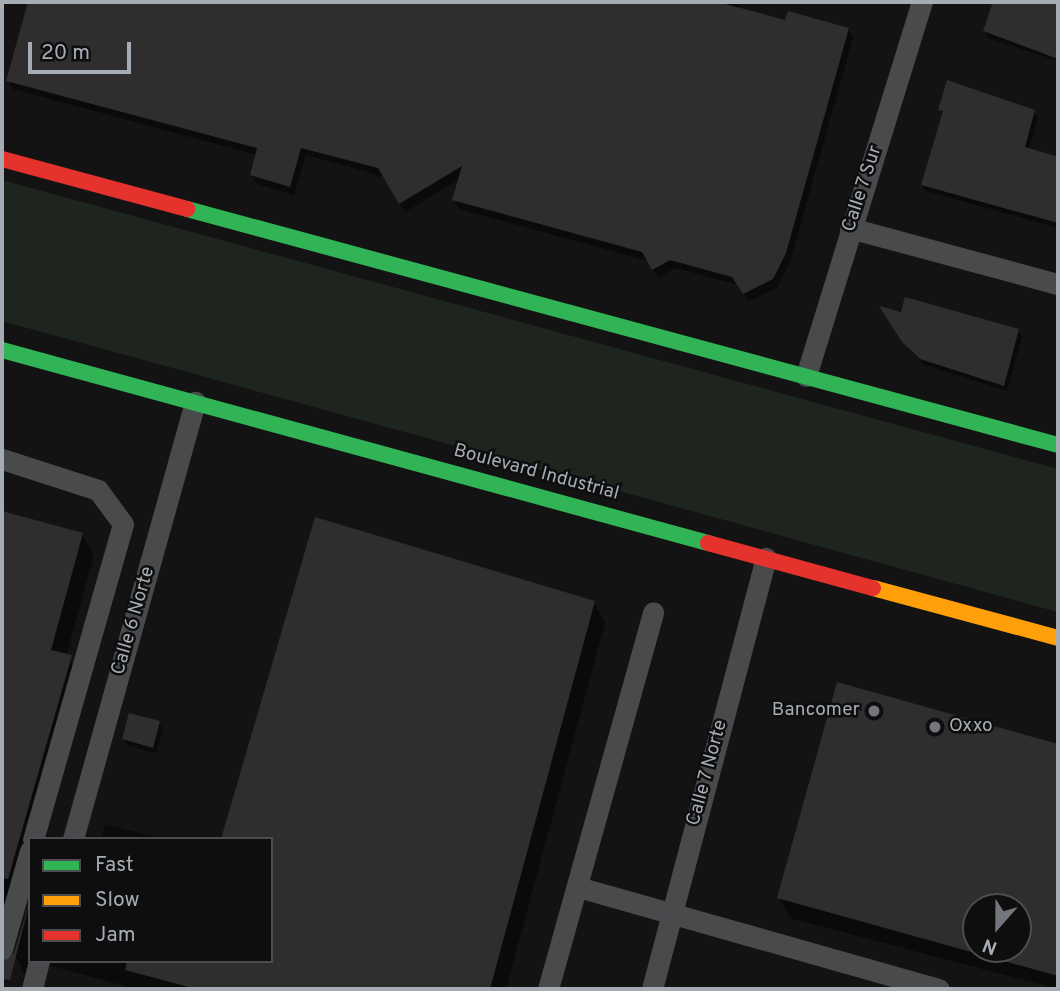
<!DOCTYPE html>
<html>
<head>
<meta charset="utf-8">
<style>
	body { margin:0 }
	#map { position:relative; width:1060px; height:991px; overflow:hidden; background:#131314; font-family:Overpass,sans-serif }
	div>[style] { position:absolute }
	.green>* { inset:0; background:#1e241e }
	.shadow>* { inset:0; background:#0007 }
	.building>* { inset:0; background:#2e2e2f }
	.lane>* { height:21px; margin:-10.5px; padding:0 10.5px; transform-origin:10.5px; border-radius:10.5px; background:#484a4c }
	.fast>* { height:16px; margin:-8px; padding:0 8px; transform-origin:8px; border-radius:8px; background:#30b455 }
	.slow>* { height:16px; margin:-8px; padding:0 8px; transform-origin:8px; border-radius:8px; background:#ff9f0a }
	.jam>* { height:16px; margin:-8px; padding:0 8px; transform-origin:8px; border-radius:8px; background:#e5322d }
	.dots>* { width:19px; height:19px; translate:-50% -50%; box-sizing:border-box; border:4px solid #0e0e0f; border-radius:50% }
	span { translate:-50% -50%; white-space:nowrap; text-align:center; line-height:1.15; -webkit-text-stroke:5px #0e0e0f; paint-order:stroke }
	.street-label { font-size:19px; color:#a6acb4 }
	.poi-label { font-size:19px; color:#a6acb4 }
	.right { translate:-100% -50%; text-align:right }
	.left { translate:0 -50%; text-align:left }
	.frame { position:absolute; inset:0; border:4px solid #a6acb4; pointer-events:none }
	.legend { position:absolute; left:28px; top:837px; width:245px; height:126px; box-sizing:border-box; background:#0e0e0f; border:2px solid #4b4d51; margin:0; padding:9px 12px; list-style:none; font-size:21px; color:#a6acb4 }
	.legend li { display:flex; align-items:center; gap:14px; height:35px }
	.legend b { width:35px; border:2px solid #4b4d51 }
	.north { position:absolute; left:962px; top:893px; width:70px; height:70px; box-sizing:border-box; background:#0e0e0f; border:2px solid #4b4d51; border-radius:50%; rotate:201deg; font-size:19px; font-weight:700; line-height:28px; text-align:center; color:#a6acb4 }
	.north::after { content:''; display:block; margin:auto; width:24px; height:32px; background:#73767c; clip-path:polygon(50% 0,100% 100%,50% 72%,0 100%) }
	.scale { position:absolute; left:28px; top:42px; width:103px; height:32px; box-sizing:border-box; border:4px solid #a6acb4; border-top:0; padding-left:9px; font-size:21px; line-height:24px; white-space:nowrap; color:#a6acb4; -webkit-text-stroke:5px #0e0e0f; paint-order:stroke }
</style>
</head>
<body>
<div id="map">
	<div class="green">
		<div style="clip-path:polygon(2px 180px,1058px 469px,1058px 612px,2px 321px)"></div>
	</div>
	<div class="shadow">
		<div style="clip-path:polygon(29px 2px,741px 2px,738px 9px,786px 22px,848px 29px,853px 38px,790px 262px,777px 288px,749px 301px,739px 285px,675px 268px,658px 278px,648px 261px,459px 209px,454px 200px,460px 179px,405px 212px,385px 177px,306px 155px,294px 195px,257px 184px,252px 175px,257px 155px,13px 89px,8px 80px)"></div>
		<div style="clip-path:polygon(995px 2px,1058px 2px,1058px 61px,988px 38px,985px 31px)"></div>
		<div style="clip-path:polygon(940px 110px,1034px 112px,1038px 118px,1029px 150px,1058px 158px,1058px 228px,926px 191px,922px 185px,944px 116px)"></div>
		<div style="clip-path:polygon(883px 309px,1018px 330px,1022px 337px,1007px 391px,925px 365px,908px 348px)"></div>
		<div style="clip-path:polygon(2px 512px,82px 535px,94px 555px,66px 656px,82px 677px,2px 961px)"></div>
		<div style="clip-path:polygon(594px 602px,605px 623px,506px 989px,136px 989px,33px 961px,26px 976px,15px 956px,30px 906px,30px 961px,271px 961px)"></div>
		<div style="clip-path:polygon(evenodd,838px 684px,1058px 746px,1058px 989px,790px 918px,779px 898px,838px 684px,976px 907px,1018px 907px,1018px 949px,976px 949px,976px 907px)"></div>
		<div style="clip-path:polygon(159px 723px,163px 729px,157px 753px,128px 746px,124px 739px)"></div>
		<div style="clip-path:polygon(105px 824px,163px 839px,101px 839px)"></div>
	</div>
	<div class="building">
		<div style="clip-path:polygon(28px 2px,718px 2px,785px 20px,788px 11px,849px 28px,786px 253px,773px 279px,743px 294px,732px 277px,670px 260px,652px 270px,642px 252px,452px 200px,462px 166px,399px 204px,378px 168px,301px 148px,290px 187px,250px 175px,257px 148px,6px 81px)"></div>
		<div style="clip-path:polygon(993px 2px,1058px 2px,1058px 59px,983px 31px)"></div>
		<div style="clip-path:polygon(947px 80px,1035px 110px,1025px 147px,1058px 157px,1058px 223px,921px 185px,943px 111px,938px 110px)"></div>
		<div style="clip-path:polygon(905px 297px,1019px 329px,1004px 386px,920px 359px,902px 342px,879px 306px,901px 312px)"></div>
		<div style="clip-path:polygon(2px 511px,83px 533px,51px 650px,72px 655px,8px 879px,2px 878px)"></div>
		<div style="clip-path:polygon(315px 517px,595px 601px,490px 989px,196px 989px,125px 970px,127px 961px,271px 961px,271px 839px,221px 839px)"></div>
		<div style="clip-path:polygon(evenodd,837px 682px,1058px 744px,1058px 976px,777px 898px,837px 682px,976px 907px,1018px 907px,1018px 949px,976px 949px,976px 907px)"></div>
		<div style="clip-path:polygon(129px 713px,160px 721px,153px 748px,122px 739px)"></div>
		<div style="clip-path:polygon(30px 900px,10px 980px,2px 979px,2px 962px,14px 953px)"></div>
	</div>
	<div class="lane">
		<div style="left:850px;top:228px;width:215px;rotate:15.1deg"></div>
		<div style="left:806px;top:376px;width:392px;rotate:-72.8deg"></div>
		<div style="left:2px;top:459px;width:101px;rotate:17.9deg"></div>
		<div style="left:98px;top:490px;width:42px;rotate:53.7deg"></div>
		<div style="left:123px;top:524px;width:328px;rotate:105.9deg"></div>
		<div style="left:73px;top:839px;width:454px;rotate:-74.4deg"></div>
		<div style="left:578px;top:887px;width:375px;rotate:15.8deg"></div>
		<div style="left:2px;top:949px;width:102px;rotate:-74.1deg"></div>
		<div style="left:32px;top:989px;width:29px;rotate:-76deg"></div>
		<div style="left:548px;top:989px;width:391px;rotate:-74.4deg"></div>
		<div style="left:652px;top:989px;width:446px;rotate:-75.2deg"></div>
	</div>
	<div class="fast">
		<div style="left:187px;top:209px;width:902px;rotate:15.16deg"></div>
		<div style="left:2px;top:350px;width:732px;rotate:15.29deg"></div>
	</div>
	<div class="slow">
		<div style="left:873px;top:588px;width:192px;rotate:15.1deg"></div>
	</div>
	<div class="jam">
		<div style="left:2px;top:159px;width:192px;rotate:15.1deg"></div>
		<div style="left:708px;top:543px;width:171px;rotate:15.3deg"></div>
	</div>
	<div class="dots">
		<div style="left:874px;top:711px;background:#73767c"></div>
		<div style="left:935px;top:727px;background:#73767c"></div>
	</div>
	<div class="street-label">
		<span style="left:863px;top:189px;rotate:-72deg">Calle 7 Sur</span>
		<span style="left:536px;top:473px;rotate:15deg">Boulevard Industrial</span>
		<span style="left:134px;top:621px;rotate:-74deg">Calle 6 Norte</span>
		<span style="left:708px;top:773px;rotate:-75deg">Calle 7 Norte</span>
	</div>
	<div class="poi-label">
		<span class="right" style="left:860px;top:711px">Bancomer</span>
		<span class="left" style="left:949px;top:727px">Oxxo</span>
	</div>
	<div class="frame"></div>
	<ul class="legend">
	<li><b style="height:9px;background:#30b455"></b>Fast</li>
	<li><b style="height:9px;background:#ff9f0a"></b>Slow</li>
	<li><b style="height:9px;background:#e5322d"></b>Jam</li>
	</ul>
	<div class="north">N</div>
	<div class="scale">20 m</div>
</div>
</body>
</html>
